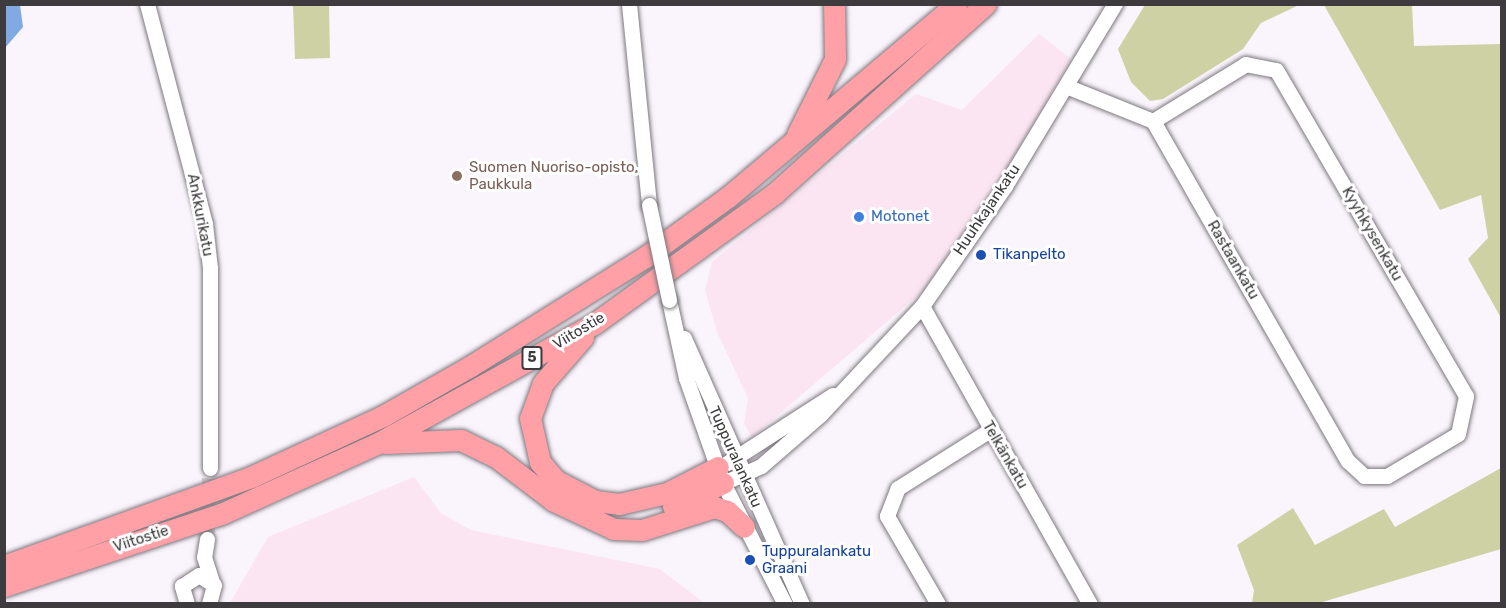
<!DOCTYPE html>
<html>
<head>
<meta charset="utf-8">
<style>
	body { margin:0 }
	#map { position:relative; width:1506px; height:608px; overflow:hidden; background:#faf4fc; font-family:Rubik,sans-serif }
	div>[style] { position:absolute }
	.commercial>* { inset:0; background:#fbe5f2 }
	.green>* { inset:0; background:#cdd1a3 }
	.water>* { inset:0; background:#81aae2 }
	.minor-tunnel>* { height:15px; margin-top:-7.5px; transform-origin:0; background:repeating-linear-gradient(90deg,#d4cfd6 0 15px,transparent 0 23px) }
	.roads { filter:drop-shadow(0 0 2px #7d787f) drop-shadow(0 0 2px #7d787f) }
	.minor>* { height:15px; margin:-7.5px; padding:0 7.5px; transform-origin:7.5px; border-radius:7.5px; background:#fff }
	.highway>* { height:21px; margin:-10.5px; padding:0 10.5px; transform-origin:10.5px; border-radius:10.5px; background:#fea0a6 }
	.bridges { filter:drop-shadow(0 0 2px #7d787f) drop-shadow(0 0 2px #7d787f) }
	.minor-bridge>* { height:15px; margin:-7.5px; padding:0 7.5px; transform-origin:7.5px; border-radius:7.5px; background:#fff }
	.dots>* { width:16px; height:16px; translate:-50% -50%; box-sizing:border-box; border:3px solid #fff; border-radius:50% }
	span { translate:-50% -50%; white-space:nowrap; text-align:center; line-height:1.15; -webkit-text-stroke:6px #fff; paint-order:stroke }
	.shield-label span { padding:2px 4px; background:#fff; border:2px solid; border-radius:4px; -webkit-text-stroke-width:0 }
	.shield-label { font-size:14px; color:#3d3b3e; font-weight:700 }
	.education-label { font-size:15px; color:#785e54 }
	.left { translate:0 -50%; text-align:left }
	.street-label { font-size:15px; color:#3d3b3e }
	.shop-label { font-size:15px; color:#366cbe }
	.transit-label { font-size:15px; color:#164399 }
	.frame { position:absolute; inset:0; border:6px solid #3d3b3e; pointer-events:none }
</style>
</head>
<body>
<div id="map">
	<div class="commercial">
		<div style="clip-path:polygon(1039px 34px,1071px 59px,1011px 162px,923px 291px,752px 437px,744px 424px,748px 398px,717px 332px,705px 290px,712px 262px,916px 94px,962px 110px)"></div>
		<div style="clip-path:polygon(414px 477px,441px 513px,471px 530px,660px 569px,704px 603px,230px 603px,268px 537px)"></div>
	</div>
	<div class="green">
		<div style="clip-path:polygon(293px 5px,329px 5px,330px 58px,295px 59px)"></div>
		<div style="clip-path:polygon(1145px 5px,1146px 4px,1299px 5px,1261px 23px,1243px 49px,1163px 99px,1150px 101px,1131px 82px,1118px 49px)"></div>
		<div style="clip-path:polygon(1324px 5px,1412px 5px,1414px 46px,1501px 44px,1501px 318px,1468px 259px,1488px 238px,1481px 195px,1440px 210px)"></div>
		<div style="clip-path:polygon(1501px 468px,1501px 549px,1319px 603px,1252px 603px,1254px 590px,1237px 545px,1293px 508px,1315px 545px,1384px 509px,1395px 527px)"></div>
	</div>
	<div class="water">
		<div style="clip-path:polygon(5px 4px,20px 5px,23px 27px,5px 48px)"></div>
	</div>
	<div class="minor-tunnel">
		<div style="left:207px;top:539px;width:71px;rotate:-87.6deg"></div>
	</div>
	<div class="roads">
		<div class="minor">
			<div style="left:147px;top:4px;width:228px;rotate:75.2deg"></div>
			<div style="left:205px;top:224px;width:44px;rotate:83.5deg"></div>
			<div style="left:210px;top:268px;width:200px;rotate:90deg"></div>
			<div style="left:629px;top:4px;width:202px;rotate:84.3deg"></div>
			<div style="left:1066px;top:86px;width:94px;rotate:21.9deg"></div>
			<div style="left:1153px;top:121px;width:392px;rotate:60.2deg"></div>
			<div style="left:1348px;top:461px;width:22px;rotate:43deg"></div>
			<div style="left:1364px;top:476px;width:23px"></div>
			<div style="left:1387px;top:476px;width:82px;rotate:-30.6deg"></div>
			<div style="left:1458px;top:434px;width:39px;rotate:-78deg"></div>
			<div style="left:1466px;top:396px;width:377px;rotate:-120.2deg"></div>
			<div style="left:1276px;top:70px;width:31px;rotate:-169deg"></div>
			<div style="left:1246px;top:64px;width:109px;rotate:148.5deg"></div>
			<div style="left:669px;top:300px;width:80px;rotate:77.7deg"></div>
			<div style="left:686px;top:378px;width:111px;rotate:70.6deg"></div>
			<div style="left:723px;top:483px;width:136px;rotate:62.9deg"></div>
			<div style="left:922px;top:306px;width:342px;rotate:60.6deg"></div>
			<div style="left:684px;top:338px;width:291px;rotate:66.1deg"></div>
			<div style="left:727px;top:463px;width:126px;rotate:-32.7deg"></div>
			<div style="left:723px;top:483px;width:42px;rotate:-24.1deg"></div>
			<div style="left:761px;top:466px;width:79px;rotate:-40.9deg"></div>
			<div style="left:821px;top:414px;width:148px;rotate:-46.9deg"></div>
			<div style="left:922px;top:306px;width:146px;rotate:-55.3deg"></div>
			<div style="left:1005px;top:186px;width:213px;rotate:-58.9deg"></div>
			<div style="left:207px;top:539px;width:18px;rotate:99deg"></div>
			<div style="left:204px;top:557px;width:26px;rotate:72deg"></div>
			<div style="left:187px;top:604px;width:19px;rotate:-106deg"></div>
			<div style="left:182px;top:586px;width:20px;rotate:-33deg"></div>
			<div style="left:199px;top:575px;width:18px;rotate:34deg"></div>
			<div style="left:214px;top:585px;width:20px;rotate:105deg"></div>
			<div style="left:938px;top:604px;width:102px;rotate:-120.1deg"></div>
			<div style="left:887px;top:516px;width:30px;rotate:-69deg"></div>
			<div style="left:898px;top:488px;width:109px;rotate:-32.2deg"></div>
		</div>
		<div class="highway">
			<div style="left:797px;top:135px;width:85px;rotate:-63.4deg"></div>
			<div style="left:835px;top:59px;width:55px;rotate:-91deg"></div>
			<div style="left:583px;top:337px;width:61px;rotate:131deg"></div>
			<div style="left:543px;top:383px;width:37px;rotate:110deg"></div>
			<div style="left:530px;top:418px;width:45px;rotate:77.2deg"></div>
			<div style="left:540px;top:462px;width:23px;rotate:50deg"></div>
			<div style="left:555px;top:480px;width:45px;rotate:27.7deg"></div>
			<div style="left:595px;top:501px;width:24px;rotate:7deg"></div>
			<div style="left:619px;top:504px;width:49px;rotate:-12.9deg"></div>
			<div style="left:667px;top:493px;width:57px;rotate:-27deg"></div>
			<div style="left:385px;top:443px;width:76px;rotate:-2.3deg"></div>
			<div style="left:461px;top:440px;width:39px;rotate:26deg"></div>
			<div style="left:496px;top:457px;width:73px;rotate:37.2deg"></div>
			<div style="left:554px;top:501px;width:66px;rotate:25deg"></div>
			<div style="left:614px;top:529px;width:28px;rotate:2deg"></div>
			<div style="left:642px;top:530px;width:76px;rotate:-17.7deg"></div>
			<div style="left:714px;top:507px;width:14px;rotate:17deg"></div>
			<div style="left:727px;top:511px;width:23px;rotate:43deg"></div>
			<div style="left:673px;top:506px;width:55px;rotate:-24.7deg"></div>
			<div style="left:4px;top:566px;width:263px;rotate:-19.8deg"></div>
			<div style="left:251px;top:477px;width:145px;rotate:-24.8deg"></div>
			<div style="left:383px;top:416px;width:99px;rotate:-29.7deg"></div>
			<div style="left:469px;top:367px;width:208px;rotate:-32deg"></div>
			<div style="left:645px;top:257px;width:102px;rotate:-35.9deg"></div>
			<div style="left:728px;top:197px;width:299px;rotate:-40.2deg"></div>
			<div style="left:4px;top:586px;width:229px;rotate:-18.4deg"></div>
			<div style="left:221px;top:514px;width:172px;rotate:-24.3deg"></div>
			<div style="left:378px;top:443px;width:248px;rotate:-28.9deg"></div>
			<div style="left:595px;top:323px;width:222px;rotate:-35.8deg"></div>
			<div style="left:775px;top:193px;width:283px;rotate:-41.9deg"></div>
		</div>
	</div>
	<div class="bridges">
		<div class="minor-bridge">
			<div style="left:649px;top:205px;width:97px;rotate:78.1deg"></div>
		</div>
	</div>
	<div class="dots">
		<div style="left:457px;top:176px;background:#8d6e63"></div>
		<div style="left:859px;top:217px;background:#3f7fe0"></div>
		<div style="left:981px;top:255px;background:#1a4fb4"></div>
		<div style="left:750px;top:560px;background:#1a4fb4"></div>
	</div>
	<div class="shield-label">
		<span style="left:532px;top:358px">5</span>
	</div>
	<div class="education-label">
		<span class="left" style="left:469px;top:176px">Suomen Nuoriso-opisto,<br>Paukkula</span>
	</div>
	<div class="street-label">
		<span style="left:987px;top:210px;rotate:-56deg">Huuhkajankatu</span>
		<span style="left:200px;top:215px;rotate:79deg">Ankkurikatu</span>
		<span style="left:1372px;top:234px;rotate:60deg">Kyyhkysenkatu</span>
		<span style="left:1233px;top:260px;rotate:60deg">Rastaankatu</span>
		<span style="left:579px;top:331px;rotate:-31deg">Viitostie</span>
		<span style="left:1005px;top:455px;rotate:60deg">Telkänkatu</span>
		<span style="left:735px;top:457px;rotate:66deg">Tuppuralankatu</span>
		<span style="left:141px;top:539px;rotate:-18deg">Viitostie</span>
	</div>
	<div class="shop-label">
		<span class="left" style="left:871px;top:217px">Motonet</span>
	</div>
	<div class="transit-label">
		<span class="left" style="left:993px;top:255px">Tikanpelto</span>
		<span class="left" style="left:762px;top:560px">Tuppuralankatu<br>Graani</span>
	</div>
	<div class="frame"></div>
</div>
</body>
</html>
